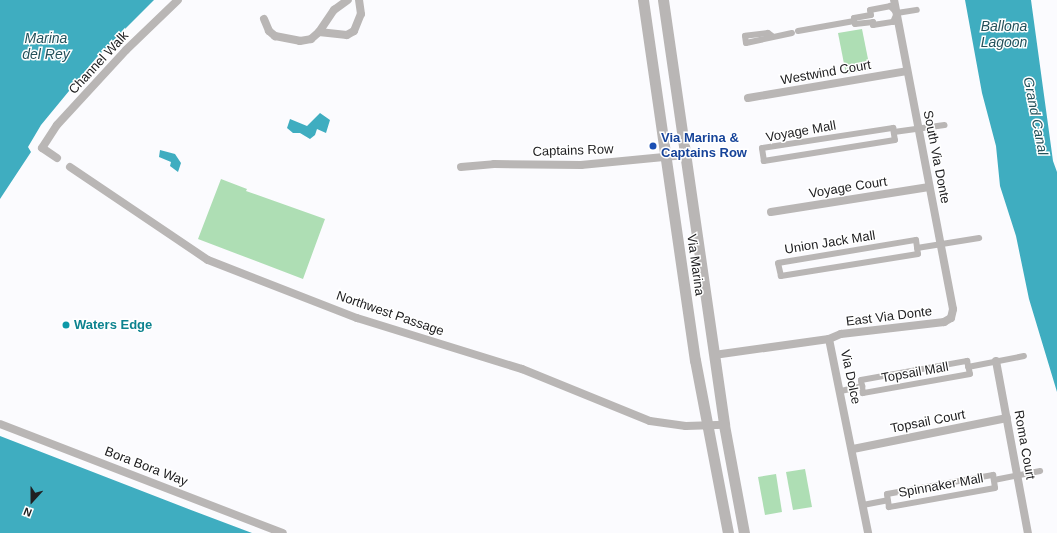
<!DOCTYPE html>
<html>
<head>
<meta charset="utf-8">
<style>
	body { margin:0 }
	#map { position:relative; width:1057px; height:533px; overflow:hidden; background:#fbfbfe; font-family:Arial,sans-serif }
	div>[style] { position:absolute }
	.green>* { inset:0; background:#aedeb4 }
	.water>* { inset:0; background:#3fadc0 }
	.pedestrian>* { height:6px; margin:-3px; padding:0 3px; transform-origin:3px; border-radius:3px; background:#b9b6b5 }
	.minor>* { height:8px; margin:-4px; padding:0 4px; transform-origin:4px; border-radius:4px; background:#b9b6b5 }
	.tertiary>* { height:11px; margin:-5.5px; padding:0 5.5px; transform-origin:5.5px; border-radius:5.5px; background:#b9b6b5 }
	.dots>* { width:11px; height:11px; translate:-50% -50%; box-sizing:border-box; border:2px solid #fff; border-radius:50% }
	span { translate:-50% -50%; white-space:nowrap; text-align:center; line-height:1.15; -webkit-text-stroke:3px #fff; paint-order:stroke }
	.street-label { font-size:13px; color:#202022 }
	.transit-label { font-size:13px; color:#164399; font-weight:700 }
	.left { translate:0 -50%; text-align:left }
	.culture-label { font-size:13px; color:#0d838f; font-weight:700 }
	.water-label { font-size:14px; color:#24525b; font-style:italic }
	.north { position:absolute; left:12px; top:481px; width:40px; height:40px; -webkit-text-stroke:3px #fff; paint-order:stroke; rotate:201deg; font-size:11px; font-weight:700; line-height:16px; text-align:center; color:#202022 }
	.north::after { content:''; display:block; margin:auto; width:14px; height:18px; background:#202022; clip-path:polygon(50% 0,100% 100%,50% 72%,0 100%) }
</style>
</head>
<body>
<div id="map">
	<div class="green">
		<div style="clip-path:polygon(862px 29px,870px 69px,846px 74px,838px 33px)"></div>
		<div style="clip-path:polygon(221px 179px,247px 189px,246px 191px,325px 219px,303px 279px,198px 239px)"></div>
		<div style="clip-path:polygon(805px 469px,812px 507px,793px 510px,786px 472px)"></div>
		<div style="clip-path:polygon(776px 474px,782px 512px,765px 515px,758px 477px)"></div>
	</div>
	<div class="water">
		<div style="clip-path:polygon(0 0,154px 0,97px 57px,41px 125px,28px 147px,31px 152px,0 199px)"></div>
		<div style="clip-path:polygon(965px 0,1031px 0,1053px 161px,1057px 172px,1057px 392px,1029px 299px,1016px 236px,1000px 186px,996px 146px,982px 93px)"></div>
		<div style="clip-path:polygon(320px 113px,330px 120px,326px 133px,317px 129px,315px 135px,310px 139px,300px 133px,293px 133px,287px 128px,290px 119px,307px 126px)"></div>
		<div style="clip-path:polygon(160px 150px,175px 154px,181px 163px,178px 172px,170px 166px,171px 162px,159px 157px)"></div>
		<div style="clip-path:polygon(0 436px,191px 510px,252px 533px,0 533px)"></div>
	</div>
	<div class="pedestrian">
		<div style="left:897px;top:13px;width:20px;rotate:-9deg"></div>
		<div style="left:854px;top:21px;width:3px;rotate:-90deg"></div>
		<div style="left:854px;top:18px;width:17px;rotate:-10deg"></div>
		<div style="left:871px;top:15px;width:5px;rotate:-101deg"></div>
		<div style="left:870px;top:10px;width:20px;rotate:-11deg"></div>
		<div style="left:890px;top:6px;width:10px;rotate:45deg"></div>
		<div style="left:798px;top:31px;width:57px;rotate:-10.1deg"></div>
		<div style="left:854px;top:21px;width:3px;rotate:72deg"></div>
		<div style="left:855px;top:24px;width:18px;rotate:-6deg"></div>
		<div style="left:873px;top:22px;width:3px;rotate:90deg"></div>
		<div style="left:873px;top:25px;width:20px;rotate:-9deg"></div>
		<div style="left:893px;top:22px;width:10px;rotate:-66deg"></div>
		<div style="left:772px;top:36px;width:5px;rotate:-143deg"></div>
		<div style="left:768px;top:33px;width:23px;rotate:173deg"></div>
		<div style="left:745px;top:36px;width:7px;rotate:82deg"></div>
		<div style="left:746px;top:43px;width:47px;rotate:-12.3deg"></div>
		<div style="left:893px;top:128px;width:12px;rotate:81deg"></div>
		<div style="left:895px;top:140px;width:133px;rotate:170.9deg"></div>
		<div style="left:764px;top:161px;width:13px;rotate:-99deg"></div>
		<div style="left:762px;top:148px;width:133px;rotate:-8.7deg"></div>
		<div style="left:894px;top:132px;width:51px;rotate:-7.8deg"></div>
		<div style="left:916px;top:240px;width:14px;rotate:82deg"></div>
		<div style="left:918px;top:254px;width:139px;rotate:170.9deg"></div>
		<div style="left:781px;top:276px;width:13px;rotate:-103deg"></div>
		<div style="left:778px;top:263px;width:140px;rotate:-9.5deg"></div>
		<div style="left:917px;top:248px;width:63px;rotate:-9.2deg"></div>
		<div style="left:967px;top:361px;width:13px;rotate:77deg"></div>
		<div style="left:970px;top:374px;width:109px;rotate:169.9deg"></div>
		<div style="left:863px;top:393px;width:13px;rotate:-99deg"></div>
		<div style="left:861px;top:380px;width:108px;rotate:-10.2deg"></div>
		<div style="left:968px;top:367px;width:57px;rotate:-11.1deg"></div>
		<div style="left:841px;top:391px;width:22px;rotate:-13deg"></div>
		<div style="left:993px;top:475px;width:13px;rotate:81deg"></div>
		<div style="left:995px;top:488px;width:108px;rotate:169.8deg"></div>
		<div style="left:889px;top:507px;width:13px;rotate:-99deg"></div>
		<div style="left:887px;top:494px;width:108px;rotate:-10.2deg"></div>
		<div style="left:994px;top:480px;width:47px;rotate:-11.1deg"></div>
		<div style="left:863px;top:505px;width:25px;rotate:-11deg"></div>
	</div>
	<div class="minor">
		<div style="left:264px;top:19px;width:13px;rotate:67deg"></div>
		<div style="left:269px;top:31px;width:8px;rotate:40deg"></div>
		<div style="left:275px;top:36px;width:25px;rotate:11deg"></div>
		<div style="left:300px;top:41px;width:11px;rotate:-10deg"></div>
		<div style="left:311px;top:39px;width:11px;rotate:-41deg"></div>
		<div style="left:319px;top:32px;width:27px;rotate:-56deg"></div>
		<div style="left:334px;top:10px;width:17px;rotate:-36deg"></div>
		<div style="left:319px;top:32px;width:28px;rotate:6deg"></div>
		<div style="left:347px;top:35px;width:8px;rotate:-30deg"></div>
		<div style="left:354px;top:31px;width:18px;rotate:-68deg"></div>
		<div style="left:361px;top:14px;width:14px;rotate:-98deg"></div>
		<div style="left:748px;top:98px;width:161px;rotate:-9.6deg"></div>
		<div style="left:57px;top:158px;width:18px;rotate:-146deg"></div>
		<div style="left:42px;top:148px;width:27px;rotate:-57deg"></div>
		<div style="left:57px;top:125px;width:102px;rotate:-47.4deg"></div>
		<div style="left:126px;top:50px;width:72px;rotate:-43.9deg"></div>
		<div style="left:70px;top:167px;width:166px;rotate:34deg"></div>
		<div style="left:208px;top:260px;width:160px;rotate:21.3deg"></div>
		<div style="left:357px;top:318px;width:173px;rotate:17.2deg"></div>
		<div style="left:522px;top:369px;width:138px;rotate:22.1deg"></div>
		<div style="left:650px;top:421px;width:36px;rotate:8deg"></div>
		<div style="left:686px;top:426px;width:38px;rotate:-2deg"></div>
		<div style="left:461px;top:167px;width:33px;rotate:-5deg"></div>
		<div style="left:494px;top:164px;width:87px;rotate:0.7deg"></div>
		<div style="left:581px;top:165px;width:104px;rotate:-5.5deg"></div>
		<div style="left:771px;top:212px;width:160px;rotate:-9deg"></div>
		<div style="left:829px;top:339px;width:13px;rotate:-23deg"></div>
		<div style="left:841px;top:334px;width:104px;rotate:-6.6deg"></div>
		<div style="left:944px;top:322px;width:8px;rotate:-30deg"></div>
		<div style="left:951px;top:318px;width:9px;rotate:-77deg"></div>
		<div style="left:953px;top:309px;width:315px;rotate:-100.8deg"></div>
		<div style="left:714px;top:355px;width:116px;rotate:-7.9deg"></div>
		<div style="left:829px;top:339px;width:198px;rotate:78.6deg"></div>
		<div style="left:996px;top:361px;width:175px;rotate:79.5deg"></div>
		<div style="left:0;top:424px;width:303px;rotate:21.1deg"></div>
		<div style="left:853px;top:449px;width:157px;rotate:-11.4deg"></div>
	</div>
	<div class="tertiary">
		<div style="left:643px;top:0;width:364px;rotate:81.8deg"></div>
		<div style="left:695px;top:360px;width:176px;rotate:79.2deg"></div>
		<div style="left:663px;top:0;width:429px;rotate:81.8deg"></div>
		<div style="left:724px;top:425px;width:110px;rotate:79.5deg"></div>
	</div>
	<div class="dots">
		<div style="left:653px;top:146px;background:#1a4fb4"></div>
		<div style="left:66px;top:325px;background:#0f9aa8"></div>
	</div>
	<div class="street-label">
		<span style="left:99px;top:63px;rotate:-47deg">Channel Walk</span>
		<span style="left:826px;top:73px;rotate:-10deg">Westwind Court</span>
		<span style="left:801px;top:132px;rotate:-10deg">Voyage Mall</span>
		<span style="left:573px;top:151px;rotate:-2deg">Captains Row</span>
		<span style="left:936px;top:157px;rotate:79deg">South Via Donte</span>
		<span style="left:848px;top:188px;rotate:-9deg">Voyage Court</span>
		<span style="left:830px;top:243px;rotate:-9deg">Union Jack Mall</span>
		<span style="left:695px;top:265px;rotate:82deg">Via Marina</span>
		<span style="left:390px;top:314px;rotate:19deg">Northwest Passage</span>
		<span style="left:889px;top:317px;rotate:-7deg">East Via Donte</span>
		<span style="left:915px;top:373px;rotate:-10deg">Topsail Mall</span>
		<span style="left:850px;top:377px;rotate:78deg">Via Dolce</span>
		<span style="left:928px;top:422px;rotate:-11deg">Topsail Court</span>
		<span style="left:1024px;top:445px;rotate:80deg">Roma Court</span>
		<span style="left:146px;top:467px;rotate:21deg">Bora Bora Way</span>
		<span style="left:941px;top:486px;rotate:-10deg">Spinnaker Mall</span>
	</div>
	<div class="transit-label">
		<span class="left" style="left:661px;top:146px">Via Marina &amp;<br>Captains Row</span>
	</div>
	<div class="culture-label">
		<span class="left" style="left:74px;top:325px">Waters Edge</span>
	</div>
	<div class="water-label">
		<span style="left:1004px;top:34px">Ballona<br>Lagoon</span>
		<span style="left:46px;top:46px">Marina<br>del Rey</span>
		<span style="left:1036px;top:116px;rotate:79deg">Grand Canal</span>
	</div>
	<div class="north">N</div>
</div>
</body>
</html>
